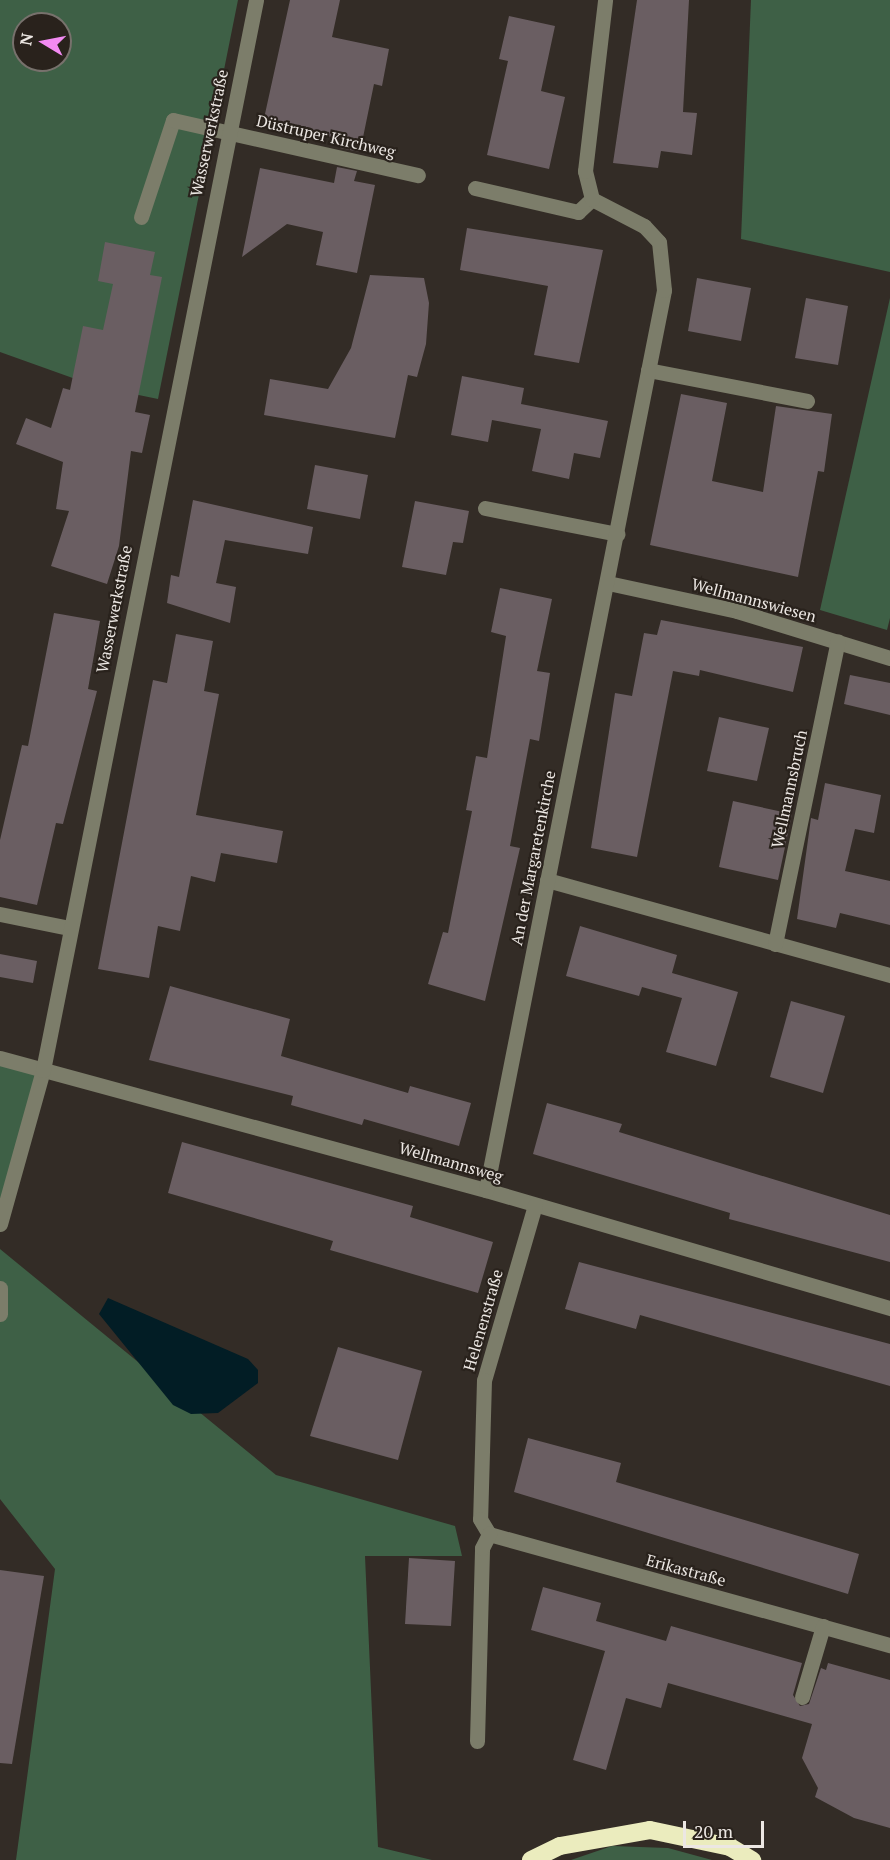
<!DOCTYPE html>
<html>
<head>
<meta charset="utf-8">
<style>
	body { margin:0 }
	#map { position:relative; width:890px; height:1860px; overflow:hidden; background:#332c26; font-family:"PT Serif",serif }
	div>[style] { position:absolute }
	.green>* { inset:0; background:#3e6046 }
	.water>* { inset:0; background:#021d25 }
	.building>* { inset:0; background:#6a5e62 }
	.minor>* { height:15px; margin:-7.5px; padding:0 7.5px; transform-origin:7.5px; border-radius:7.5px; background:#7c7d6a }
	.highway>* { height:18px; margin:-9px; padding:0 9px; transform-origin:9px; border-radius:9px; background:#ebecbe }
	span { translate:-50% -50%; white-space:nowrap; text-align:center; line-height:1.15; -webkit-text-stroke:4.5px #29221c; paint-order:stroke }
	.street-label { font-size:16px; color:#ece7e3 }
	.north { position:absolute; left:12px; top:12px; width:60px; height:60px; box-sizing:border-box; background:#29221c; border:2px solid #77716c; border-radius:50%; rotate:280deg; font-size:16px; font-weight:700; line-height:24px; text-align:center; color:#ece7e3 }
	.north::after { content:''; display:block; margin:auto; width:21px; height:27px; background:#f38af2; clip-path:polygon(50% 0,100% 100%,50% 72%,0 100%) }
	.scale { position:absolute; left:683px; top:1821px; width:81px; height:27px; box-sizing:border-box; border:3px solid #ece7e3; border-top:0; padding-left:8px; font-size:18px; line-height:21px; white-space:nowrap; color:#ece7e3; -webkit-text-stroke:4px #29221c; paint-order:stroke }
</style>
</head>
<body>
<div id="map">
	<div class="green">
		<div style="clip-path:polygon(evenodd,0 0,238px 0,158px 399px,95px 386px,0 352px,0 0,24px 24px,60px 24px,60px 60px,24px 60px,24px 24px)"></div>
		<div style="clip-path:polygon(751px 0,890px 0,890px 272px,741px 239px)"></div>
		<div style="clip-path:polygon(890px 298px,890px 618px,887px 630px,820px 610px)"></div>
		<div style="clip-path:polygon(0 1058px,43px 1070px,0 1224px)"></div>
		<div style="clip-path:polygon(0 1249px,276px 1475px,455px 1526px,462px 1556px,365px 1556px,378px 1847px,432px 1860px,16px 1860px,55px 1569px,0 1499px)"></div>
		<div style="clip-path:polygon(612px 1846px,668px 1848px,712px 1860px,571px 1860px)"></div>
	</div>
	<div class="water">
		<div style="clip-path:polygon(108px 1298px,248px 1359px,258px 1370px,258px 1383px,218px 1413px,191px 1414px,173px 1405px,99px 1314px)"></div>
	</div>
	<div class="building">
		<div style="clip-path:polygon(290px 0,340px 0,332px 37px,389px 49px,382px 86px,374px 84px,360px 152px,340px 148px,342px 139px,263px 123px)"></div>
		<div style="clip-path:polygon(637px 0,689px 0,683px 112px,697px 113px,692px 155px,661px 151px,658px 168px,613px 163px)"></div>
		<div style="clip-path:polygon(509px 16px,555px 26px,541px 91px,565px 97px,549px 169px,487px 155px,508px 61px,499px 59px)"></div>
		<div style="clip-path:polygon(337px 167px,357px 171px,354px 181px,375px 185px,357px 273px,316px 265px,323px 232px,287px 224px,242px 257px,260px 168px,334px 183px)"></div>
		<div style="clip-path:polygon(467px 228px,603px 250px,579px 363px,534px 355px,548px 286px,460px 270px)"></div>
		<div style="clip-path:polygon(105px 242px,155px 252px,150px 275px,162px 277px,135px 412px,150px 415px,142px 453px,131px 451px,119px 546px,107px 584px,51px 566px,69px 511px,56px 509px,63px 462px,16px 444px,26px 418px,51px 428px,63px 388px,70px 390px,83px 326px,103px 330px,113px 284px,98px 281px)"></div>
		<div style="clip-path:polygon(370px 275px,424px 278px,429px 303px,426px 344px,417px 377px,408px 375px,395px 438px,264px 415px,270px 379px,328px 389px,351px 348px)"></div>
		<div style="clip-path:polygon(697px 278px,751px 288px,741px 341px,688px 331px)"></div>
		<div style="clip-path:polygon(806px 298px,848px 306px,838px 365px,795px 358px)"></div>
		<div style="clip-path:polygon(462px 376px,524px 388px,521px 404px,608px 421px,600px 458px,574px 453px,569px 479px,532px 471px,541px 429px,492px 420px,488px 442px,451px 435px)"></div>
		<div style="clip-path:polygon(681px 394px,727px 403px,712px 481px,763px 492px,776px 406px,832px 414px,824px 472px,818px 471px,798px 577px,650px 545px)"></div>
		<div style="clip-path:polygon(315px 465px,368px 475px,360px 519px,307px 509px)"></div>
		<div style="clip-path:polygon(193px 500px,313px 527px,308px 554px,225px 540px,216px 583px,236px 587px,230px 623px,167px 603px,171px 575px,179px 577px)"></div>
		<div style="clip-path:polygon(415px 501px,469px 511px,463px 543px,453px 542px,446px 575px,402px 567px)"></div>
		<div style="clip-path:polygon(500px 588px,552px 599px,537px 671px,550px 673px,539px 741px,530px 739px,510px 846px,520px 848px,485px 1001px,428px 984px,443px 932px,448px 933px,472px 811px,466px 810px,476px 756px,487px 758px,506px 636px,491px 632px)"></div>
		<div style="clip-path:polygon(54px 613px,100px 621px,88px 689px,97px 691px,63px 824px,56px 823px,37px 905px,0 897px,0 840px,22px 745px,28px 746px)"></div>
		<div style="clip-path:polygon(661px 620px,803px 647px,793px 692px,700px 670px,699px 676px,673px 671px,637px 857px,591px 848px,615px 693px,632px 696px,644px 633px,657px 635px)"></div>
		<div style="clip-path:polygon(176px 634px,213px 641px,204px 691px,219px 694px,196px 815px,283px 831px,277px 863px,221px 853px,215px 882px,191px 876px,180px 931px,158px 926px,149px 978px,98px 969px,153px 680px,167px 683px)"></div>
		<div style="clip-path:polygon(850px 675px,890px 683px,890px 715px,844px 704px)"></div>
		<div style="clip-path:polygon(719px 717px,769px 728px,757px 781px,707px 771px)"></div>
		<div style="clip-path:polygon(825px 783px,881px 795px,874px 833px,855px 829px,845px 871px,890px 881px,890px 925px,840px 913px,836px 928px,797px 919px,811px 818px,818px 820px)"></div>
		<div style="clip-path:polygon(733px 801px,792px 814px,778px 880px,719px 867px)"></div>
		<div style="clip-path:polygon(580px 926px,677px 955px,672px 973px,738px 992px,716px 1066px,666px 1052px,682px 998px,642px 987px,639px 996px,566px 976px)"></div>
		<div style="clip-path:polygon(0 954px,37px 961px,33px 983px,0 977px)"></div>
		<div style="clip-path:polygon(170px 986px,290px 1019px,281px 1056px,408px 1093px,410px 1086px,471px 1103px,459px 1146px,364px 1119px,362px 1125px,291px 1105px,293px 1096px,149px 1060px)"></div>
		<div style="clip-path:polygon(791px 1001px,845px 1016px,823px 1093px,770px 1077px)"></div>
		<div style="clip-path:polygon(547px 1103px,622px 1124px,619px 1132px,890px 1215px,890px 1262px,729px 1219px,730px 1213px,533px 1154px)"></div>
		<div style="clip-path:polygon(182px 1142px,413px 1206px,410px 1217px,493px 1242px,478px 1293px,330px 1250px,333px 1241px,168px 1193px)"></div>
		<div style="clip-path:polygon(579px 1262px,890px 1344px,890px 1386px,640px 1315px,636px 1329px,565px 1309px)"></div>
		<div style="clip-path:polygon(338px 1347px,422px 1371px,398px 1460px,310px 1436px)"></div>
		<div style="clip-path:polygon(528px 1438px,621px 1463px,616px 1482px,859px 1554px,848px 1594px,514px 1492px)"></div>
		<div style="clip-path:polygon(409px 1558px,455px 1561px,451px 1626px,405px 1624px)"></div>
		<div style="clip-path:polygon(0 1570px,44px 1576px,12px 1764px,0 1763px)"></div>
		<div style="clip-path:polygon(543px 1587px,601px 1603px,596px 1621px,666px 1641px,671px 1626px,802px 1663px,793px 1695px,800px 1706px,809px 1704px,821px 1668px,826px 1670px,828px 1663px,890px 1680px,890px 1828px,854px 1818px,815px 1797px,818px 1788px,802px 1758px,812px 1724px,668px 1683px,661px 1708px,626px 1698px,606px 1770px,573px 1760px,605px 1651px,531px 1630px)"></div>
	</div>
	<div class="minor">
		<div style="left:475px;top:188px;width:106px;rotate:13.1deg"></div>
		<div style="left:578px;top:212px;width:19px;rotate:-43deg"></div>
		<div style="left:141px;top:217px;width:102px;rotate:-71.7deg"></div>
		<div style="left:173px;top:120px;width:251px;rotate:12.7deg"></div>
		<div style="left:648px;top:370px;width:162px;rotate:11deg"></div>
		<div style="left:485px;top:508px;width:135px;rotate:11.1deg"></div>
		<div style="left:608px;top:583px;width:132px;rotate:12.2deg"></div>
		<div style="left:737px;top:611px;width:160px;rotate:17.1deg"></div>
		<div style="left:547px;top:880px;width:356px;rotate:15.5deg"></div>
		<div style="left:0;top:914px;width:70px;rotate:11.5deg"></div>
		<div style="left:775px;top:944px;width:309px;rotate:-78.3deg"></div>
		<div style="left:0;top:1058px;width:504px;rotate:15.2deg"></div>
		<div style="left:486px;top:1190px;width:421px;rotate:16.3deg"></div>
		<div style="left:486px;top:1190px;width:917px;rotate:-78.81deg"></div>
		<div style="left:664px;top:290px;width:48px;rotate:-95.9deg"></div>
		<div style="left:659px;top:242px;width:22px;rotate:-133deg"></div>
		<div style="left:644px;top:226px;width:59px;rotate:-152.6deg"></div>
		<div style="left:592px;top:199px;width:29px;rotate:-104deg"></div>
		<div style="left:585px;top:171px;width:172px;rotate:-83.3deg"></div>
		<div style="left:535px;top:1205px;width:182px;rotate:106.2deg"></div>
		<div style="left:484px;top:1380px;width:139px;rotate:91.6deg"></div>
		<div style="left:480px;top:1519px;width:17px;rotate:59deg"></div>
		<div style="left:489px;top:1534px;width:416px;rotate:15.5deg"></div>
		<div style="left:0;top:1224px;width:160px;rotate:-74.4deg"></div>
		<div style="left:43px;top:1070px;width:1091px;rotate:-78.74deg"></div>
		<div style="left:0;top:1288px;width:26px;rotate:90deg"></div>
		<div style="left:802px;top:1697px;width:74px;rotate:-73.5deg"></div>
		<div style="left:477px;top:1741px;width:193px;rotate:-88.5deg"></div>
		<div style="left:482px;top:1548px;width:16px;rotate:-63deg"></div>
	</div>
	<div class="highway">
		<div style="left:531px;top:1860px;width:32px;rotate:-26deg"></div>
		<div style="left:560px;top:1846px;width:91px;rotate:-10.1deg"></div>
		<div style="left:650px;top:1830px;width:82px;rotate:12deg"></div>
		<div style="left:730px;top:1847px;width:26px;rotate:31deg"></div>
	</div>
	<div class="street-label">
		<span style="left:209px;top:133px;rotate:-78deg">Wasserwerkstraße</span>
		<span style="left:326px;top:136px;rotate:13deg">Düstruper Kirchweg</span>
		<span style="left:754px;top:600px;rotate:15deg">Wellmannswiesen</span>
		<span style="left:114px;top:609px;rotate:-79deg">Wasserwerkstraße</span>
		<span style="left:789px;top:789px;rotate:-78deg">Wellmannsbruch</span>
		<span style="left:533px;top:858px;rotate:-79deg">An der Margaretenkirche</span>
		<span style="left:451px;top:1162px;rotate:16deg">Wellmannsweg</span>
		<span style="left:483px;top:1320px;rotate:-74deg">Helenenstraße</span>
		<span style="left:686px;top:1570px;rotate:15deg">Erikastraße</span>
	</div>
	<div class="north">N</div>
	<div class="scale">20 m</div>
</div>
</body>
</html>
